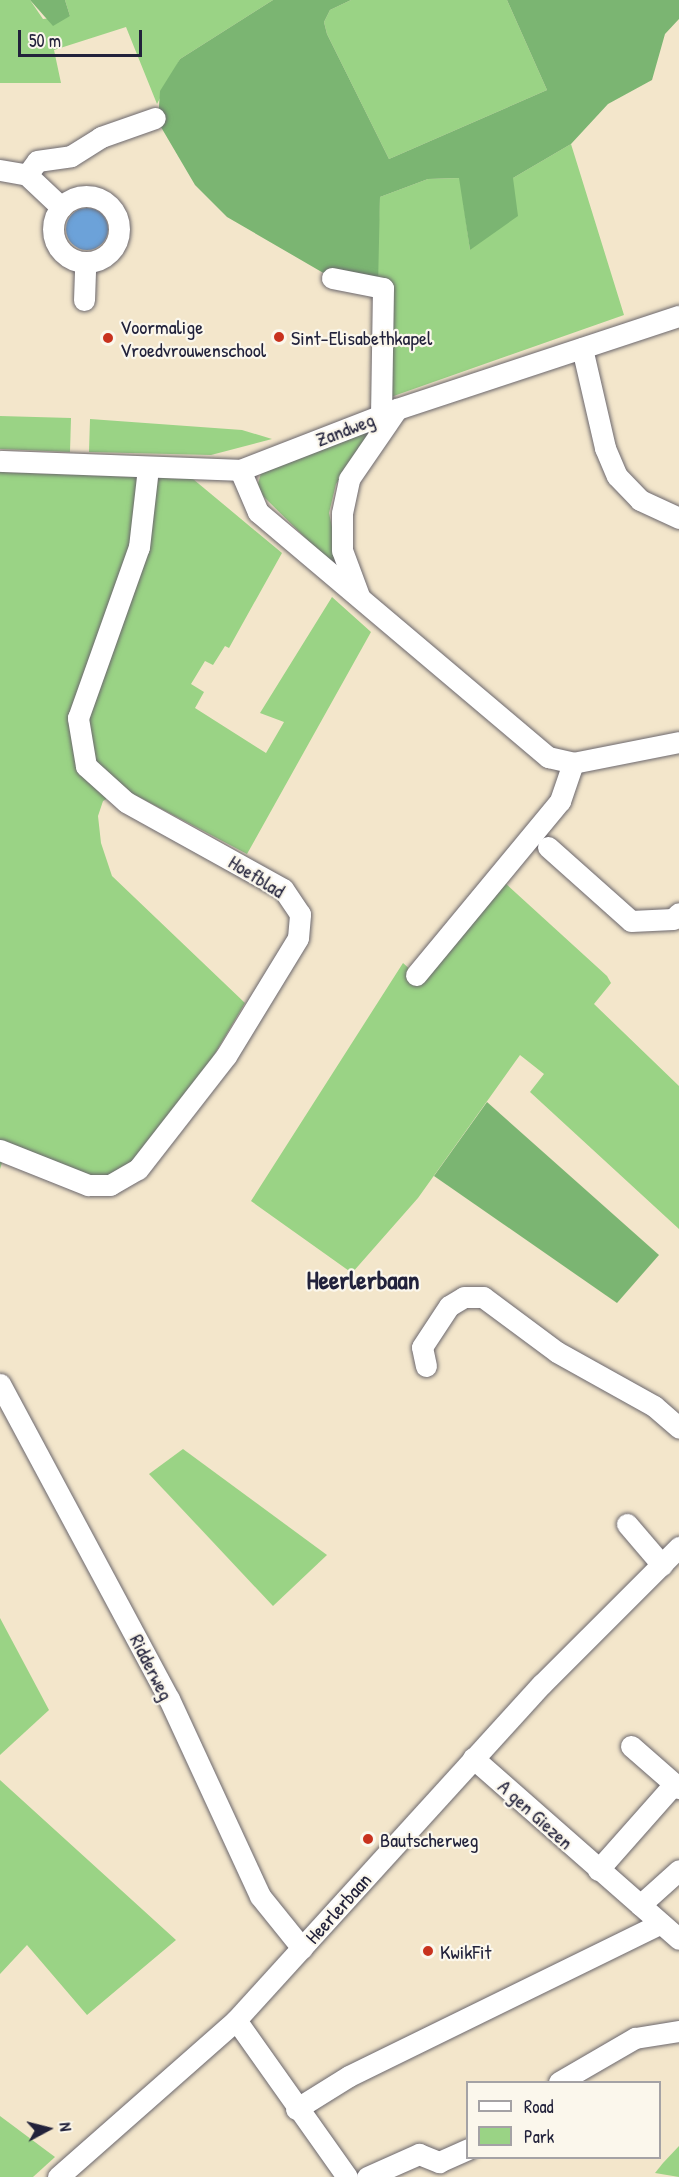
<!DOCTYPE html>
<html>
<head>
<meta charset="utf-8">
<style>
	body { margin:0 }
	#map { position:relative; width:679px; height:2177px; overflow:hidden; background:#f3e6cb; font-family:"Patrick Hand",sans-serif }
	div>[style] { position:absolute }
	.green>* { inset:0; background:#9ad385 }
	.forest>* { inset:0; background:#7bb572 }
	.water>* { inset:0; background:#6ca2d9 }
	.round { border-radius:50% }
	.roads { filter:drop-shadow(0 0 2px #6b676d) drop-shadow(0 0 2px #6b676d) }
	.minor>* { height:21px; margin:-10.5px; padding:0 10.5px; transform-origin:10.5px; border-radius:10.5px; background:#fff }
	.minor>.ring { margin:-10.5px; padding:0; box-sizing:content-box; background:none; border:21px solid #fff; border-radius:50% }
	.dots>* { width:16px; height:16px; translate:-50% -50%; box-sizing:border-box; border:3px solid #fbf7ec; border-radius:50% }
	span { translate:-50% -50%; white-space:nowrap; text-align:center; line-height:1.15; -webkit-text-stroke:4.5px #fbf7ec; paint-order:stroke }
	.poi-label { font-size:20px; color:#22223b }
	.left { translate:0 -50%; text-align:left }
	.street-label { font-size:20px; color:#22223b }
	.district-label { font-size:26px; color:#22223b; font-weight:700 }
	.legend { position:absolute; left:466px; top:2081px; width:195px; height:78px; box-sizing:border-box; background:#fbf7ec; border:2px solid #a4a2a5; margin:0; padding:8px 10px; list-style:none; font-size:18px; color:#22223b }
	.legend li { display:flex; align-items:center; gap:12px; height:30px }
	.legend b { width:30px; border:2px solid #a4a2a5 }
	.north { position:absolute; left:18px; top:2099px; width:60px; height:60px; -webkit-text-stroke:4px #fbf7ec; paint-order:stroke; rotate:83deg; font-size:16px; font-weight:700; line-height:24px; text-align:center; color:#22223b }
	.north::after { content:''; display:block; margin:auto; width:21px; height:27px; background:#22223b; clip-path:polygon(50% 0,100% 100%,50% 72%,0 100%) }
	.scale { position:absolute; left:18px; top:30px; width:124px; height:27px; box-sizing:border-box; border:3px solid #22223b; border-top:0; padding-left:8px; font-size:18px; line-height:21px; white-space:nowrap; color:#22223b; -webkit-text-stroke:4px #fbf7ec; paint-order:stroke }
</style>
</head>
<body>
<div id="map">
	<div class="green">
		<div style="clip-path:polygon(0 0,30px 0,43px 19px,70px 16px,65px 0,273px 0,180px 59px,157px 104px,126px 27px,54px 50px,61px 83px,0 83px)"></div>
		<div style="clip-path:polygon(351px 0,507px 0,547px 90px,389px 159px,327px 34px,324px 22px,330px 10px)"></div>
		<div style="clip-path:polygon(571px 144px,624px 315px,371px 404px,380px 197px,428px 179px,460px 178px,470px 250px,513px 178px)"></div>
		<div style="clip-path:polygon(0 416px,71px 418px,70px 452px,0 449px)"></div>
		<div style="clip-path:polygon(90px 419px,242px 430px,272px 439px,211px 455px,89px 452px)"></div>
		<div style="clip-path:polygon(376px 427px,336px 484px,329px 513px,342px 574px,263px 496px,258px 484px,263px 466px)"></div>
		<div style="clip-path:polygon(0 472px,193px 479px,282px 553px,229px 648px,225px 646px,213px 665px,205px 661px,191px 684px,204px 692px,195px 708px,266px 753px,284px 722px,260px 713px,332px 597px,371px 632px,247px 854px,139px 797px,118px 792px,103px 801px,98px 816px,101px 843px,112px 876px,245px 1003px,195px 1087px,127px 1169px,95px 1179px,7px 1147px,0 1169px)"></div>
		<div style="clip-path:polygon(504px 882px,607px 976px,611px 983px,594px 1004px,679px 1086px,679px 1229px,530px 1092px,544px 1074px,520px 1055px,418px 1198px,352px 1273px,251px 1201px,403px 963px,423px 981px)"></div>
		<div style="clip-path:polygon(183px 1449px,327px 1555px,273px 1606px,149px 1474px)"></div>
		<div style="clip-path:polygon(0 1618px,49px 1710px,0 1755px)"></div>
		<div style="clip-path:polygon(0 1780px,176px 1940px,87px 2015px,27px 1945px,0 1974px)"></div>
		<div style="clip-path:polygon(0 2116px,55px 2157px,33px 2177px,0 2177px)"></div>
		<div style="clip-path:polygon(679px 2146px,679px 2177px,655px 2173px,663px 2163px)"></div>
	</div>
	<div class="forest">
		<div style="clip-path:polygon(30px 0,65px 0,70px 16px,53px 26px)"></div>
		<div style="clip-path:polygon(273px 0,351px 0,330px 10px,324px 22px,327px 34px,389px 159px,547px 90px,507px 0,679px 0,679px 19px,665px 34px,652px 80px,608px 104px,571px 144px,513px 178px,518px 216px,470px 250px,459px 178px,428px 179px,380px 197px,378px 286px,332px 278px,227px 217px,195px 185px,158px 122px,160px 91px,180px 59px)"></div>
		<div style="clip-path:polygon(487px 1102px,659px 1255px,617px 1303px,434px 1176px)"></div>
	</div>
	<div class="water">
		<div class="round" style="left:66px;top:208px;width:42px;height:42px"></div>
	</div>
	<div class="roads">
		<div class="minor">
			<div style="left:0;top:170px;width:27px;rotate:10deg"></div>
			<div style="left:27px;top:175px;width:47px;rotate:43.3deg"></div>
			<div style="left:27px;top:175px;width:17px;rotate:-54deg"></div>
			<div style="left:37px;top:161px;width:34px;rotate:-8deg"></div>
			<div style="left:71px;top:156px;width:36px;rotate:-32deg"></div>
			<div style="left:101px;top:137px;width:57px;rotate:-19.4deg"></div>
			<div class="ring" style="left:53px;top:196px;width:45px;height:45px"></div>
			<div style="left:332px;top:278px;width:52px;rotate:11.1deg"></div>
			<div style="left:383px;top:288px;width:127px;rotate:90.9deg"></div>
			<div style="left:84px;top:300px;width:38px;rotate:-88deg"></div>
			<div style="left:582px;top:348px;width:103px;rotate:77deg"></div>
			<div style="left:605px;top:448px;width:30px;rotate:67deg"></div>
			<div style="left:617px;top:476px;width:33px;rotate:46deg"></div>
			<div style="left:640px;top:500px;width:43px;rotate:24.8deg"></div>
			<div style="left:0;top:461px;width:240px;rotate:2.1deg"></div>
			<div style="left:240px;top:470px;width:168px;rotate:-21.2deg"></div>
			<div style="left:397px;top:409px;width:297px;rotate:-18.3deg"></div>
			<div style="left:240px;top:470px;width:46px;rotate:66.8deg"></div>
			<div style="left:258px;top:512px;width:380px;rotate:40.2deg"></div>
			<div style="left:548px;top:757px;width:26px;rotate:13deg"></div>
			<div style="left:573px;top:763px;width:108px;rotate:-11.2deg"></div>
			<div style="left:359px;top:596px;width:49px;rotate:-110.3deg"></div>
			<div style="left:342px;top:550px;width:37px;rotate:-90deg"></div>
			<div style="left:342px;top:513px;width:35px;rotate:-78deg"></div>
			<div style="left:349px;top:479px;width:85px;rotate:-55.6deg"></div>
			<div style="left:548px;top:847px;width:111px;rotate:41.7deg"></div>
			<div style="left:631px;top:921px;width:42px;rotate:-2.7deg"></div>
			<div style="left:673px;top:919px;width:8px;rotate:-45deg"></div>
			<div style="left:416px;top:975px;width:226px;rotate:-50.4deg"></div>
			<div style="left:560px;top:801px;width:40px;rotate:-71.1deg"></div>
			<div style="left:0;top:1150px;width:95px;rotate:21.7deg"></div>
			<div style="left:88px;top:1185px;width:22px"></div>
			<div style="left:110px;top:1185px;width:32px;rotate:-30deg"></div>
			<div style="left:138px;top:1169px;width:143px;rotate:-52.1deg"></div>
			<div style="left:226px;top:1056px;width:138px;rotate:-58.6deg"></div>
			<div style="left:298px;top:938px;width:24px;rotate:-85deg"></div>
			<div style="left:300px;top:914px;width:30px;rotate:-124deg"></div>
			<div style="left:283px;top:889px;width:179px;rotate:-151deg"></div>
			<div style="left:126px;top:802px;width:54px;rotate:-138deg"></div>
			<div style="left:86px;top:766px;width:49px;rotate:-99.5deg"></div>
			<div style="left:78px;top:718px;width:182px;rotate:-70.4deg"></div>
			<div style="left:139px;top:547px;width:80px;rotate:-83.5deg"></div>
			<div style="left:426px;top:1366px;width:19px;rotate:-102deg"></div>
			<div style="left:422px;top:1347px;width:49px;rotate:-56.6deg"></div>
			<div style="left:449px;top:1306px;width:17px;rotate:-31deg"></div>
			<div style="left:464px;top:1297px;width:19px"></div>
			<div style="left:483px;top:1297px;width:92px;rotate:36.6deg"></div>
			<div style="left:557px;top:1352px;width:111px;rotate:29.1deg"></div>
			<div style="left:654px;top:1406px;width:33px;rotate:41deg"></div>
			<div style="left:0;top:1384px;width:357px;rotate:61.8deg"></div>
			<div style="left:169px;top:1699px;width:217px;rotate:65.2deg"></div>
			<div style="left:260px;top:1896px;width:67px;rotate:51.1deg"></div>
			<div style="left:627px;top:1524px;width:54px;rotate:49.5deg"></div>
			<div style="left:631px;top:1746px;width:64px;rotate:41.2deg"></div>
			<div style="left:473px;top:1758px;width:274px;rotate:41.3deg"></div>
			<div style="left:598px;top:1870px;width:115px;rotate:-48.5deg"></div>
			<div style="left:640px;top:1905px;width:52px;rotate:-41.9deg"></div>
			<div style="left:236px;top:2020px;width:192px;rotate:54.7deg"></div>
			<div style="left:559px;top:2082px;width:88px;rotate:-30.1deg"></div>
			<div style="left:635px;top:2038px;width:45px;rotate:-9deg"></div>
			<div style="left:296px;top:2109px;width:62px;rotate:-31.9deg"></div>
			<div style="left:349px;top:2076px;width:347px;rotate:-26.1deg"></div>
			<div style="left:58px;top:2177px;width:237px;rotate:-41.4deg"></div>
			<div style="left:236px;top:2020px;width:454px;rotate:-47.7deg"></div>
			<div style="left:542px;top:1684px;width:194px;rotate:-45deg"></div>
			<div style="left:367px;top:2177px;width:57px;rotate:-23.9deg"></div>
			<div style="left:419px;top:2154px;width:22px;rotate:22deg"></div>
			<div style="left:439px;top:2162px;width:32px;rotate:-24deg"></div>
		</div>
	</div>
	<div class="dots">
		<div style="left:279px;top:337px;background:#c8321e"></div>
		<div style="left:108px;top:338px;background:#c8321e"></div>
		<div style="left:368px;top:1839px;background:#c8321e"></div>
		<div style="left:428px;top:1951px;background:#c8321e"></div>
	</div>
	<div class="poi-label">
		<span class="left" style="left:120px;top:338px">Voormalige<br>Vroedvrouwenschool</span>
		<span class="left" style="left:291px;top:337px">Sint-Elisabethkapel</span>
		<span class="left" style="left:380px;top:1839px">Bautscherweg</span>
		<span class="left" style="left:440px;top:1951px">KwikFit</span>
	</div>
	<div class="street-label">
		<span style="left:345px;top:429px;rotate:-21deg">Zandweg</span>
		<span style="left:257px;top:876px;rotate:32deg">Hoefblad</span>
		<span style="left:152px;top:1667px;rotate:63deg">Ridderweg</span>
		<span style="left:536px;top:1814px;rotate:42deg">A gen Giezen</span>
		<span style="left:338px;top:1908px;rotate:-48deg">Heerlerbaan</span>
	</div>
	<div class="district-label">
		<span style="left:363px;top:1280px">Heerlerbaan</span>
	</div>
	<ul class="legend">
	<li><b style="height:8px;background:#fff"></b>Road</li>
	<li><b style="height:16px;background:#9ad385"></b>Park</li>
	</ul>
	<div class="north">N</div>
	<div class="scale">50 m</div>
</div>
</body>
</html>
